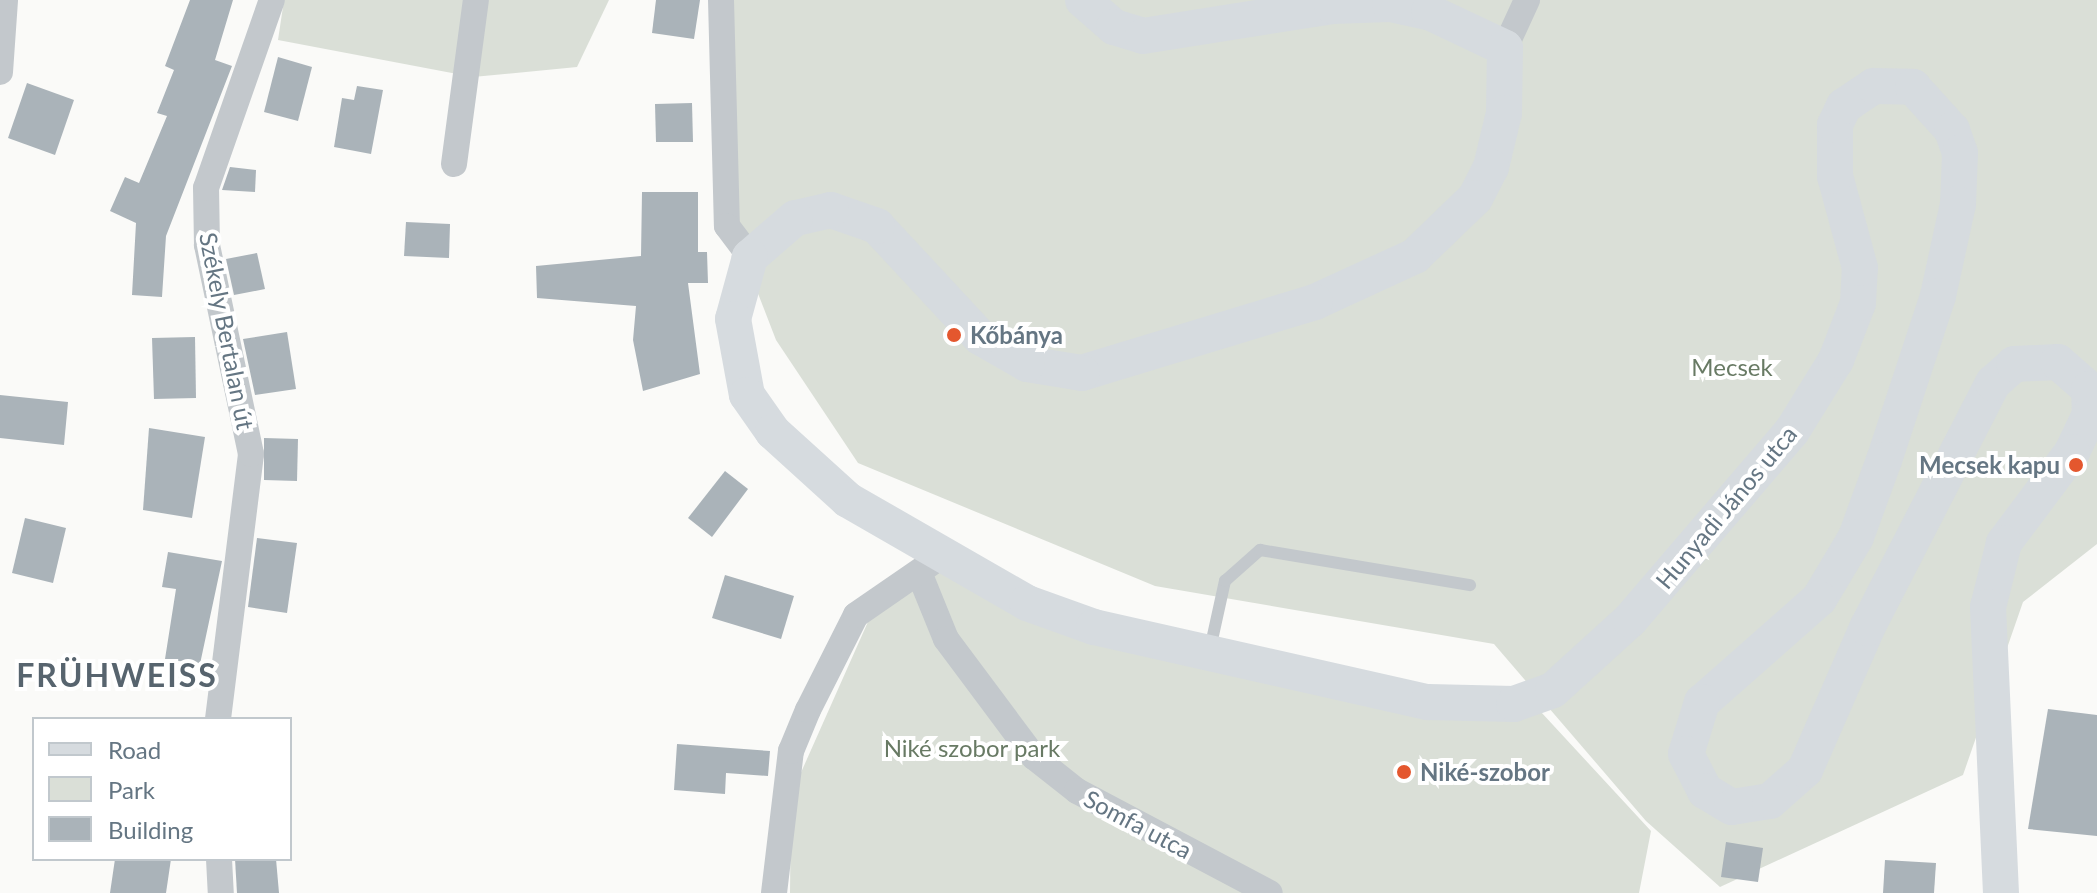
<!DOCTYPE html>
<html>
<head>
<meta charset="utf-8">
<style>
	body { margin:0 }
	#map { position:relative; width:2097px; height:893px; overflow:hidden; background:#fafaf8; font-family:Lato,sans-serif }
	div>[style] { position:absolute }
	.green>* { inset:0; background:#dadfd7 }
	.building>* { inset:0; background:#aab3b9 }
	.lane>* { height:12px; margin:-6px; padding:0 6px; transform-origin:6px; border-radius:6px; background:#c3c8cc }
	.street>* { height:26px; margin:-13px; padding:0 13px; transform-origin:13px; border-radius:13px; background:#c3c8cc }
	.secondary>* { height:36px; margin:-18px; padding:0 18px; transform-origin:18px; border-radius:18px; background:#d6dbdf }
	.dots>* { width:22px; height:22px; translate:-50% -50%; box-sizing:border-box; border:4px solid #fff; border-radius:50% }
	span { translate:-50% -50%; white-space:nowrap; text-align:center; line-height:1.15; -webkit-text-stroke:8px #fff; paint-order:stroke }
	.street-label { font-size:24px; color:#657683 }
	.poi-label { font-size:24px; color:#657683; font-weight:700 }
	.left { translate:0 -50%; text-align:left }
	.right { translate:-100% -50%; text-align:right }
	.park-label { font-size:24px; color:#687a64 }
	.district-label { font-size:32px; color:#57646e; font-weight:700; letter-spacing:2px }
	.legend { position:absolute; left:32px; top:717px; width:260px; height:144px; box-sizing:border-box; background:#fff; border:2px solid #c1c8cd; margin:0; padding:10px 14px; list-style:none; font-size:24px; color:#657683 }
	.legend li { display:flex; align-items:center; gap:16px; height:40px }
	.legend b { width:40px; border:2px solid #c1c8cd }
</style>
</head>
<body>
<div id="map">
	<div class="green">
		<div style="clip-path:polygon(284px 0,609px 0,577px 67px,473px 77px,278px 40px)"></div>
		<div style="clip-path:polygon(718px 0,2097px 0,2097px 544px,2023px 602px,1963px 775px,1720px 887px,1646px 821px,1494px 644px,1155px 586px,858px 463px,776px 340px,727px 213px)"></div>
		<div style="clip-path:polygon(936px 568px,1065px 633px,1541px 712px,1651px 831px,1639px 893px,790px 893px,791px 795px,871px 615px)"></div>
	</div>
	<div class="building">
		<div style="clip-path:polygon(190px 0,233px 0,215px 60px,232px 66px,166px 236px,162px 297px,132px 295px,136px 223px,110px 211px,125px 177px,139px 183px,167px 116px,157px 113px,174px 70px,165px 66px)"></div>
		<div style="clip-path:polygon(656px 0,700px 0,694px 39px,652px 33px)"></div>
		<div style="clip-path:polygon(278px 57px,312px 67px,298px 121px,264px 112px)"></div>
		<div style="clip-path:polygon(27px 83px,74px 100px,55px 155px,8px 138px)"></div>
		<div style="clip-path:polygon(357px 86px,383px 90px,371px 154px,334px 147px,342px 98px,354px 100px)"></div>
		<div style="clip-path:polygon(692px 103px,693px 142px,656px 142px,655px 104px)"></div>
		<div style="clip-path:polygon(230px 167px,256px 170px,255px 192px,222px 190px)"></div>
		<div style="clip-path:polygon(642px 192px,698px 192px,698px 252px,707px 252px,708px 283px,688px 283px,700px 374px,643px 391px,633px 340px,636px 306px,537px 298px,536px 266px,641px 256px)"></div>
		<div style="clip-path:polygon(406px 222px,450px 224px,449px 258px,404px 256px)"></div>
		<div style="clip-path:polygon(257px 253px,265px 289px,234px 295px,226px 259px)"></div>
		<div style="clip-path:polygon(287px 332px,296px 389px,255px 395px,243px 339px)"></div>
		<div style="clip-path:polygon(195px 337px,196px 398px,154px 399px,152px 338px)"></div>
		<div style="clip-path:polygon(0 395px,68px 402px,64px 445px,0 438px)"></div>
		<div style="clip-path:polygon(149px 428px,205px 437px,192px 518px,143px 510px)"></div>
		<div style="clip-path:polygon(264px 438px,298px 439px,297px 481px,264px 480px)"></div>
		<div style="clip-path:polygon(725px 471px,748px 489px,712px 537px,688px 518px)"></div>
		<div style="clip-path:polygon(25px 518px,66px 528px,53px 583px,12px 573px)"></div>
		<div style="clip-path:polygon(257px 538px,297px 543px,287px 613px,248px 607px)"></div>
		<div style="clip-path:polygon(168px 552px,222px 561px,200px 664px,165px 659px,176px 589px,162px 587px)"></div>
		<div style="clip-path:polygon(725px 575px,794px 596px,781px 639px,712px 618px)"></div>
		<div style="clip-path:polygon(2048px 709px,2097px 715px,2097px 836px,2028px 829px)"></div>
		<div style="clip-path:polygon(677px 744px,770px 751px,768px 776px,726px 773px,725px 794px,674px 790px)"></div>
		<div style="clip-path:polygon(1726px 842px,1763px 848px,1758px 882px,1721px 877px)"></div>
		<div style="clip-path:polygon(115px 859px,171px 859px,166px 893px,110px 893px)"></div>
		<div style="clip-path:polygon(235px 859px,276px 859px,279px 893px,237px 893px)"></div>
		<div style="clip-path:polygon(1885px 860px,1936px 863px,1934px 893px,1883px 893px)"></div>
	</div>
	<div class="lane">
		<div style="left:1210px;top:649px;width:70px;rotate:-77.6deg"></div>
		<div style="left:1225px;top:581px;width:47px;rotate:-41.5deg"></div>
		<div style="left:1260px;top:550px;width:213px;rotate:9.5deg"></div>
	</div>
	<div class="street">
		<div style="left:721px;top:0;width:226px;rotate:88.5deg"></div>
		<div style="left:727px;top:226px;width:39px;rotate:53deg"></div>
		<div style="left:1505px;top:48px;width:53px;rotate:-65.4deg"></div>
		<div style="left:0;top:72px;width:72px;rotate:-86deg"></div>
		<div style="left:454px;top:164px;width:165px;rotate:-82.4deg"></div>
		<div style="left:920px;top:575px;width:69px;rotate:67.9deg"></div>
		<div style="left:946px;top:639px;width:147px;rotate:53.3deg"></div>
		<div style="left:1034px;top:757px;width:55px;rotate:38.3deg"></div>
		<div style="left:1077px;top:791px;width:218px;rotate:27.9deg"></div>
		<div style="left:218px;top:719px;width:267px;rotate:-82.9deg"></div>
		<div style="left:251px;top:454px;width:214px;rotate:-101.9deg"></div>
		<div style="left:207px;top:245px;width:57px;rotate:-91deg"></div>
		<div style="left:206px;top:188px;width:199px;rotate:-70.7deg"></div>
		<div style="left:219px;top:859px;width:34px;rotate:87deg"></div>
		<div style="left:774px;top:893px;width:143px;rotate:-83.2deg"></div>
		<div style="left:791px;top:751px;width:44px;rotate:-67.5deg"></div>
		<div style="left:808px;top:710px;width:106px;rotate:-63.2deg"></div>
		<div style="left:856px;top:615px;width:90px;rotate:-34.6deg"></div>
	</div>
	<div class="secondary">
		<div style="left:1083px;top:0;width:41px;rotate:41.1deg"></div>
		<div style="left:1114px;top:27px;width:30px;rotate:17deg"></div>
		<div style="left:1143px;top:36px;width:191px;rotate:-9deg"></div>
		<div style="left:1332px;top:6px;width:58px;rotate:-2deg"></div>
		<div style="left:1390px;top:4px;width:40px;rotate:12deg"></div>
		<div style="left:1429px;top:12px;width:84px;rotate:25.3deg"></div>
		<div style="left:1505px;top:48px;width:65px;rotate:90.9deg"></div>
		<div style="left:1504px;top:113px;width:56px;rotate:103.5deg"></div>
		<div style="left:1491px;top:167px;width:35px;rotate:117deg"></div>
		<div style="left:1475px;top:198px;width:83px;rotate:136deg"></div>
		<div style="left:1415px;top:256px;width:110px;rotate:155.3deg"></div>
		<div style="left:1315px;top:302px;width:244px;rotate:163.1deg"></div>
		<div style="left:1082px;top:373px;width:56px;rotate:-170.7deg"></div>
		<div style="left:1027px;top:364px;width:54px;rotate:-150.1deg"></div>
		<div style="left:980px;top:337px;width:151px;rotate:-132.9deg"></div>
		<div style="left:877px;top:226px;width:49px;rotate:-160.8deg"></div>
		<div style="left:831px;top:210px;width:37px;rotate:167deg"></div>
		<div style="left:795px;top:218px;width:60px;rotate:139.1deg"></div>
		<div style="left:750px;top:257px;width:64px;rotate:105.3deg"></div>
		<div style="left:733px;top:319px;width:77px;rotate:79.6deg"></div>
		<div style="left:747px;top:395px;width:45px;rotate:54.9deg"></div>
		<div style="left:773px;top:432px;width:101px;rotate:42.2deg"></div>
		<div style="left:848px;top:500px;width:207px;rotate:29.9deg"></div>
		<div style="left:1027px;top:603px;width:71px;rotate:19.7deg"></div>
		<div style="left:1094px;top:627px;width:342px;rotate:12.7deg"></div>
		<div style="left:1428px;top:702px;width:86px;rotate:1.3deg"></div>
		<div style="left:1514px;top:704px;width:41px;rotate:-19.7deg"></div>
		<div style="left:1553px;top:690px;width:104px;rotate:-42.3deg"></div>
		<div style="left:1630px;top:620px;width:249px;rotate:-49.4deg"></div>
		<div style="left:1792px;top:431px;width:84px;rotate:-58.2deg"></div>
		<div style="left:1836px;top:360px;width:61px;rotate:-68.9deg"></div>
		<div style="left:1858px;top:303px;width:35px;rotate:-87deg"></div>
		<div style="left:1860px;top:268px;width:95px;rotate:-105.2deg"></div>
		<div style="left:1835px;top:176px;width:51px;rotate:-90deg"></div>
		<div style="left:1835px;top:125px;width:21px;rotate:-65deg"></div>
		<div style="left:1844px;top:106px;width:36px;rotate:-34deg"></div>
		<div style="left:1874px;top:86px;width:39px;rotate:1deg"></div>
		<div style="left:1913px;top:87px;width:58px;rotate:47.8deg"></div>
		<div style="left:1952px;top:130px;width:24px;rotate:71deg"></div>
		<div style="left:1960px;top:153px;width:51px;rotate:92.2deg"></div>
		<div style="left:1958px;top:204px;width:94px;rotate:102.3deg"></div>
		<div style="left:1938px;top:296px;width:173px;rotate:108.2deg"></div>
		<div style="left:1884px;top:460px;width:82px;rotate:110deg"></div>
		<div style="left:1856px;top:537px;width:72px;rotate:120.8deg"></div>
		<div style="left:1819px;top:599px;width:156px;rotate:138.6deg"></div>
		<div style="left:1702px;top:702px;width:54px;rotate:107.1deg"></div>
		<div style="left:1686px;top:754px;width:42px;rotate:62.8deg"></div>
		<div style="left:1705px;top:791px;width:31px;rotate:31deg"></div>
		<div style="left:1732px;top:807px;width:38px;rotate:-9deg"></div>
		<div style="left:1770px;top:801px;width:47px;rotate:-41.5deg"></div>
		<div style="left:1805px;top:770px;width:155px;rotate:-66.4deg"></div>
		<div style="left:1867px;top:628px;width:276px;rotate:-62.8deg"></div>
		<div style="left:1993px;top:383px;width:28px;rotate:-42deg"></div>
		<div style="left:2014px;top:364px;width:44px;rotate:-2.6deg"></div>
		<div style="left:2058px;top:362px;width:41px;rotate:41.1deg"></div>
		<div style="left:2089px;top:389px;width:25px;rotate:88deg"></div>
		<div style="left:2090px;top:414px;width:42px;rotate:115.3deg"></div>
		<div style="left:2072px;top:452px;width:114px;rotate:126.8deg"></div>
		<div style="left:2004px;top:543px;width:66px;rotate:104deg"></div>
		<div style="left:1988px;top:607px;width:286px;rotate:87.4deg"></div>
	</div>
	<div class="dots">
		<div style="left:954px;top:335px;background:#e4572e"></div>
		<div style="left:2076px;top:465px;background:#e4572e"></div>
		<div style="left:1404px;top:772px;background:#e4572e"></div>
	</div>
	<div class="street-label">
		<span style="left:227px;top:331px;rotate:79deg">Székely Bertalan út</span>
		<span style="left:1726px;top:507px;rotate:-50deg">Hunyadi János utca</span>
		<span style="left:1138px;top:824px;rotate:28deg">Somfa utca</span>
	</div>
	<div class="poi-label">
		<span class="left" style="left:970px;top:335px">Kőbánya</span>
		<span class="right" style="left:2060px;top:465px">Mecsek kapu</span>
		<span class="left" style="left:1420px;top:772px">Niké-szobor</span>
	</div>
	<div class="park-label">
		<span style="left:1732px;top:367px">Mecsek</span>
		<span style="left:972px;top:748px">Niké szobor park</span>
	</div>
	<div class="district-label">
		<span style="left:117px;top:675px">FRÜHWEISS</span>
	</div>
	<ul class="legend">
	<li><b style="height:10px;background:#d6dbdf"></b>Road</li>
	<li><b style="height:22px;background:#dadfd7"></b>Park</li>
	<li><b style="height:22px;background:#aab3b9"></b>Building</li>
	</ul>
</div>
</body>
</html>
